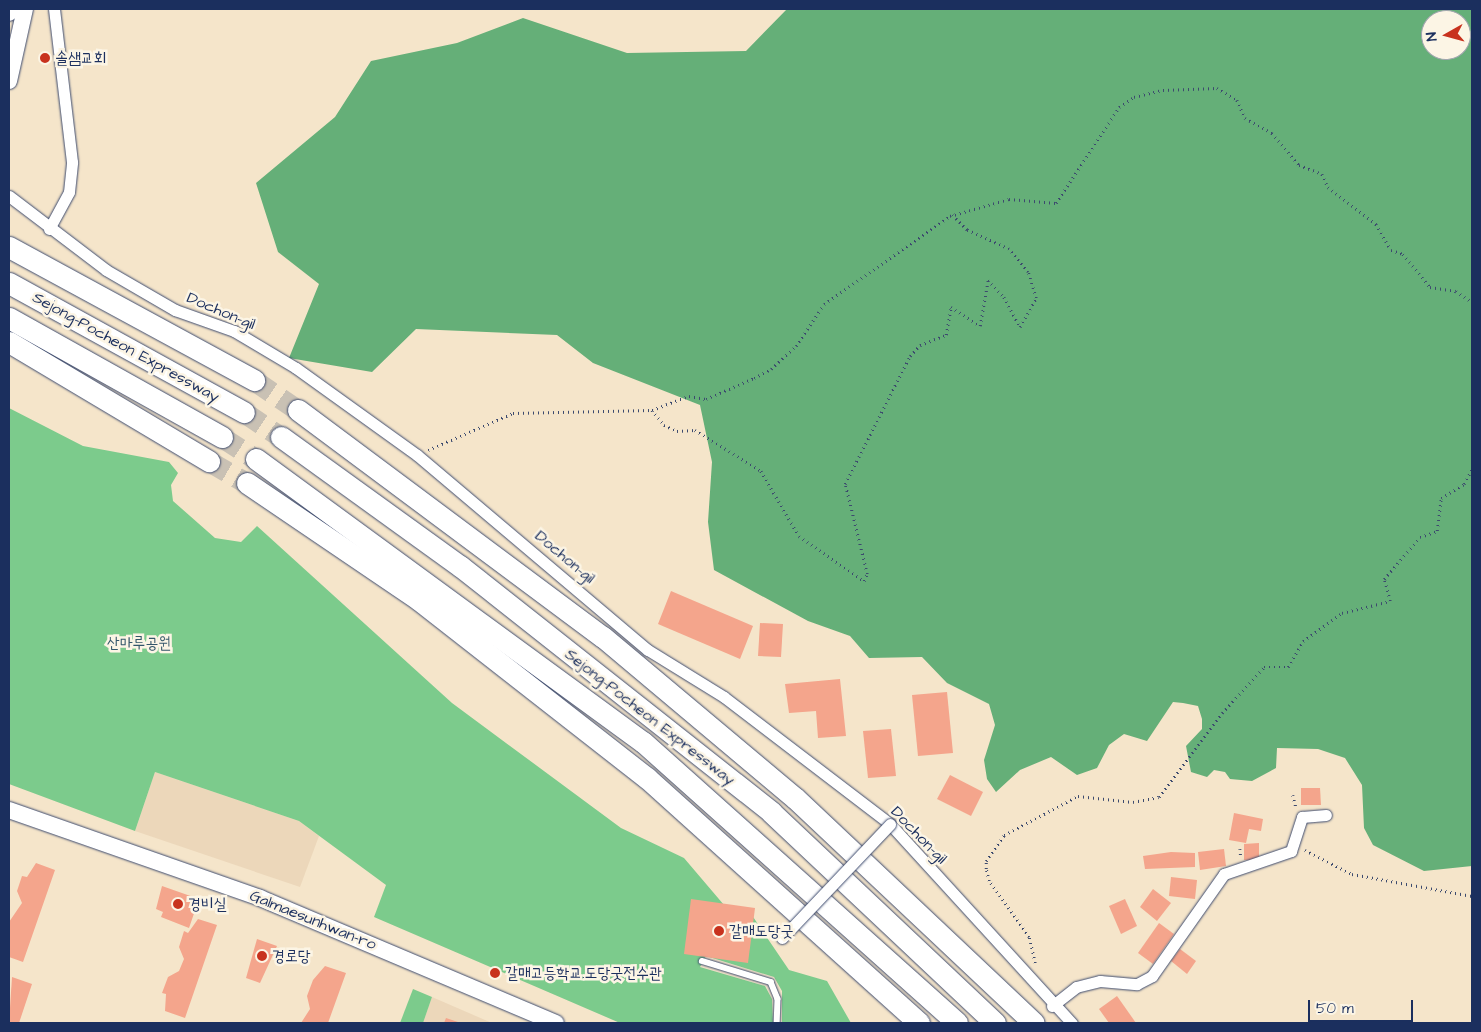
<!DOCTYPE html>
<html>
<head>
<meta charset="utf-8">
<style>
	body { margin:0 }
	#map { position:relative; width:1481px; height:1032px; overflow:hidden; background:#f5e5ca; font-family:"Architects Daughter","Poor Story",sans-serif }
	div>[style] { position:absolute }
	.built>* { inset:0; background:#ecd7ba }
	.green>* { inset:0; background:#7ccb8c }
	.forest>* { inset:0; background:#65af78 }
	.building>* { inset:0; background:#f4a58c }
	.highway-tunnel>* { height:21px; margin-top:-10.5px; transform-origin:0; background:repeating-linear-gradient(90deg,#c9c1b4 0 21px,transparent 0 32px) }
	.path>* { height:2.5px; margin-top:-1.25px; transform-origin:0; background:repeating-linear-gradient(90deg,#3c4a6e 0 1px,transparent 0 5px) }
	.roads { filter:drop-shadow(0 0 1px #3c4a6e) drop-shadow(0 0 1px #3c4a6e) }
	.lane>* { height:5.5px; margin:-2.75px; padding:0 2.75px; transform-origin:2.75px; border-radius:2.75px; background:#fff }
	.street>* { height:11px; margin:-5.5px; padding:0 5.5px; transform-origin:5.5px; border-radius:5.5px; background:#fff }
	.secondary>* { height:16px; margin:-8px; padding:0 8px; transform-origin:8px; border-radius:8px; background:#fff }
	.highway>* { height:21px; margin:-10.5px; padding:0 10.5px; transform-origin:10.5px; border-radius:10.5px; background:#fff }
	.bridges { filter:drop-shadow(0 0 1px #3c4a6e) drop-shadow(0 0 1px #3c4a6e) }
	.street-bridge>* { height:11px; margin:-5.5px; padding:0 5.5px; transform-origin:5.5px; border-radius:5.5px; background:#fff }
	.dots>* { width:14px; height:14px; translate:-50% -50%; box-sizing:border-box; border:2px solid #fcf5e5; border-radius:50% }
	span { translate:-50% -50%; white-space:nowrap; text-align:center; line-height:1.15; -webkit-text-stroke:5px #fcf5e5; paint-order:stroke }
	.poi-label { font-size:16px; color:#1b2f5e }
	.left { translate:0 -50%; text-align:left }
	.street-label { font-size:16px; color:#1b2f5e }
	.park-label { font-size:16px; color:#33566a }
	.frame { position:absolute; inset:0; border:10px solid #1b2f5e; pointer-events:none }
	.north { position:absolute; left:1421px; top:10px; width:50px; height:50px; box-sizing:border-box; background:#fcf5e5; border:1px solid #a2a6af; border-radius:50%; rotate:263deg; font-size:14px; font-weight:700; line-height:20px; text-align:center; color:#1b2f5e }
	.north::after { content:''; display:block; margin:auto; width:18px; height:22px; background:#c8321e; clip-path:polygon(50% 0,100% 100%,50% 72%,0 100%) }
	.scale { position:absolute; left:1308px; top:1000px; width:105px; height:22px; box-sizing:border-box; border:2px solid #1b2f5e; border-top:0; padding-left:6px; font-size:15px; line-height:18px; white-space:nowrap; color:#1b2f5e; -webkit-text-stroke:4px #fcf5e5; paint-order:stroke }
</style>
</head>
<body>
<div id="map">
	<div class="built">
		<div style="clip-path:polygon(155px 772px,299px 821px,319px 836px,300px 887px,135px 831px)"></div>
		<div style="clip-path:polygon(432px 997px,492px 1023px,423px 1023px)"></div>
	</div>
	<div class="green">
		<div style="clip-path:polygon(9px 408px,83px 446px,169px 462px,178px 473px,171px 485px,173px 501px,215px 538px,241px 542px,257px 526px,452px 703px,621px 828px,684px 858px,724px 905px,747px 908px,789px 970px,827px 981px,851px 1023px,782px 1023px,782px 991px,774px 977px,706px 956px,700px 967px,765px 986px,772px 999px,773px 1023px,620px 1023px,374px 917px,386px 885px,299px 821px,155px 772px,135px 831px,9px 784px)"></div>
		<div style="clip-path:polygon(413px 989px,432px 997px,423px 1023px,400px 1023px)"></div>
	</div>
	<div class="forest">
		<div style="clip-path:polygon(evenodd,787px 9px,1472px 9px,1472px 866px,1424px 871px,1373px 845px,1364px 828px,1362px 785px,1345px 758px,1318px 749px,1277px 748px,1276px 768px,1252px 781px,1230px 779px,1225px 772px,1214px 770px,1207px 777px,1191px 772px,1186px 746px,1202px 729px,1202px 719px,1198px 706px,1183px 703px,1173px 702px,1147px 741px,1124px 734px,1109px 745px,1097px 768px,1077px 775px,1051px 757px,1020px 770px,996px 792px,987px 779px,984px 760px,995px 725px,989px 704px,947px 683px,922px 657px,869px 658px,850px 636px,808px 621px,714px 570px,708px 522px,712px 462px,700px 405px,593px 363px,557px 335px,416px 329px,372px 372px,289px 358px,319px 284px,278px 252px,256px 183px,335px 117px,371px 61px,457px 43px,523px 18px,627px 53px,746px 51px,787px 9px,1431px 20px,1461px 20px,1461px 50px,1431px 50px,1431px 20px)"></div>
	</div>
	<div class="building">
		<div style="clip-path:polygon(671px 591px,753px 626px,740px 659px,658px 624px)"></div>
		<div style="clip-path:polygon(760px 623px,783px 624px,781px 657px,758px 656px)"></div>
		<div style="clip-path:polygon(840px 679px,846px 736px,818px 738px,816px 711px,789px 713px,785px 684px)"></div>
		<div style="clip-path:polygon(947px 692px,953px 753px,918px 756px,912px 695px)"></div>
		<div style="clip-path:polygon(891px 729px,896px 776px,868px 778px,863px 731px)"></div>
		<div style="clip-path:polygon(950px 775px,983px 792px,971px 816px,937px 799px)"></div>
		<div style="clip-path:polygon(1301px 788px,1320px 788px,1321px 805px,1301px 805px)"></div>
		<div style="clip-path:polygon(1234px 813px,1263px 819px,1261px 831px,1249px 829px,1246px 843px,1229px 840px)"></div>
		<div style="clip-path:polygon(1259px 843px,1259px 860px,1244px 860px,1244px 844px)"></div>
		<div style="clip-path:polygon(1224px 849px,1226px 866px,1200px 870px,1198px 852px)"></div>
		<div style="clip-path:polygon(1171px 852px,1195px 853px,1195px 867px,1145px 869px,1143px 856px)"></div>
		<div style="clip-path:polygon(36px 863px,55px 870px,23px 962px,9px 957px,9px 922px,22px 903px,17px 891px,22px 876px,27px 877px)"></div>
		<div style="clip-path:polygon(1171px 877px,1197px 880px,1195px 899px,1169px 896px)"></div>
		<div style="clip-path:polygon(162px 886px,199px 899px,189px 928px,161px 917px,163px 912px,156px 909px)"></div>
		<div style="clip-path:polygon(1153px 889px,1171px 903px,1157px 921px,1140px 907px)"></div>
		<div style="clip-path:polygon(691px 899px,755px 908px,748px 963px,684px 954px)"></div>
		<div style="clip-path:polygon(1125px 899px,1137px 926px,1121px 934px,1109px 906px)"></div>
		<div style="clip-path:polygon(198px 919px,217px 925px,185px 1018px,165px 1011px,166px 994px,162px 993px,168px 977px,179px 971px,184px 959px,179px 947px,184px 931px,188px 933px)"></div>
		<div style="clip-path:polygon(1159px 923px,1174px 934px,1153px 964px,1138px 953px)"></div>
		<div style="clip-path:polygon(257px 939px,277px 946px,260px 983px,246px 978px)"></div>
		<div style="clip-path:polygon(1180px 949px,1196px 961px,1187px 974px,1171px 961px)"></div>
		<div style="clip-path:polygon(325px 966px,346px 973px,328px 1023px,301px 1023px,310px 1009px,307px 996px,313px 980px)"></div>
		<div style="clip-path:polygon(12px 977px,32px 984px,19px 1023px,9px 1023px)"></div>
		<div style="clip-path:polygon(1117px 996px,1136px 1023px,1109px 1023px,1099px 1009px)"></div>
		<div style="clip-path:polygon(446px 1018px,461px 1023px,444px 1023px)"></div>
	</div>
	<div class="highway-tunnel">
		<div style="left:254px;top:380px;width:53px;rotate:34.3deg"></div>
		<div style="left:244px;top:412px;width:45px;rotate:34deg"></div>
		<div style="left:222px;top:437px;width:40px;rotate:32.9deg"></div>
		<div style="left:209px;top:461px;width:44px;rotate:30.1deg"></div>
	</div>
	<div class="path">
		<div style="left:652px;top:410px;width:19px;rotate:51deg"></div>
		<div style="left:664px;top:425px;width:14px;rotate:25deg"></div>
		<div style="left:677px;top:431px;width:18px;rotate:-3deg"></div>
		<div style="left:695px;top:430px;width:78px;rotate:31.8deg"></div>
		<div style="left:761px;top:471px;width:75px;rotate:59.7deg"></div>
		<div style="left:799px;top:536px;width:79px;rotate:34.7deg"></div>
		<div style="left:864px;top:581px;width:8px;rotate:-67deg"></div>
		<div style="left:867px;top:574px;width:93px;rotate:-103.7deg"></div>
		<div style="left:845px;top:484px;width:144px;rotate:-63.1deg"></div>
		<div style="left:910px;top:356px;width:15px;rotate:-48deg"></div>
		<div style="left:920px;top:345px;width:28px;rotate:-21deg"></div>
		<div style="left:946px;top:335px;width:28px;rotate:-80deg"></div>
		<div style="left:951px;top:307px;width:35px;rotate:33deg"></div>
		<div style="left:980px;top:326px;width:47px;rotate:-80.1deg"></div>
		<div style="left:988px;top:280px;width:23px;rotate:47deg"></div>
		<div style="left:1004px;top:297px;width:34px;rotate:62deg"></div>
		<div style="left:1020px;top:327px;width:33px;rotate:-61deg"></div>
		<div style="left:1036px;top:298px;width:27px;rotate:-107deg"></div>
		<div style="left:1028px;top:272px;width:30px;rotate:-130deg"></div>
		<div style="left:1009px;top:249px;width:46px;rotate:-155.7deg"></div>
		<div style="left:967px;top:230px;width:21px;rotate:-135deg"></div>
		<div style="left:428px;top:450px;width:93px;rotate:-23.5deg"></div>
		<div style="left:513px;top:413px;width:139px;rotate:-1.2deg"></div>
		<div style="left:652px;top:410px;width:40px;rotate:-21deg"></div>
		<div style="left:689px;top:396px;width:17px;rotate:10deg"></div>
		<div style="left:706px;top:399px;width:52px;rotate:-23.6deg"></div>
		<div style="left:754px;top:378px;width:19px;rotate:-28deg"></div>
		<div style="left:771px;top:369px;width:34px;rotate:-43deg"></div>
		<div style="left:796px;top:346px;width:50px;rotate:-56.3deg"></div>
		<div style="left:824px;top:304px;width:154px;rotate:-34.9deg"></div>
		<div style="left:950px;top:216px;width:61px;rotate:-16.1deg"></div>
		<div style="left:1009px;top:199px;width:47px;rotate:4.9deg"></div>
		<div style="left:1056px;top:203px;width:115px;rotate:-56.7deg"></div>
		<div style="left:1119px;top:107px;width:18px;rotate:-34deg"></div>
		<div style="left:1134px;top:97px;width:30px;rotate:-14deg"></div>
		<div style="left:1163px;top:90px;width:54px;rotate:-2.1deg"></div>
		<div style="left:1217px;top:88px;width:23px;rotate:31deg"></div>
		<div style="left:1237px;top:100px;width:20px;rotate:66deg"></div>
		<div style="left:1245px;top:118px;width:31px;rotate:29deg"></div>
		<div style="left:1272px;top:133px;width:42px;rotate:49.8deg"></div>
		<div style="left:1299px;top:165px;width:25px;rotate:21deg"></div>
		<div style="left:1322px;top:174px;width:14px;rotate:65deg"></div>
		<div style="left:1328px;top:187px;width:61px;rotate:37.6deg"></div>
		<div style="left:1376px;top:224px;width:30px;rotate:60deg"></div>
		<div style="left:1391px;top:250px;width:13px;rotate:18deg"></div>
		<div style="left:1403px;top:254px;width:43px;rotate:50.7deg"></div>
		<div style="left:1430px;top:287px;width:26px;rotate:9deg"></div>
		<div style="left:1456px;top:291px;width:19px;rotate:35deg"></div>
		<div style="left:1293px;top:795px;width:12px;rotate:76deg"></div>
		<div style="left:1240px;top:849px;width:8px;rotate:83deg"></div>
		<div style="left:1305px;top:850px;width:53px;rotate:27.1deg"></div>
		<div style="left:1352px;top:874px;width:122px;rotate:10.4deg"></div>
		<div style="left:1035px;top:963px;width:27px;rotate:-103deg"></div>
		<div style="left:1029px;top:937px;width:69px;rotate:-125.5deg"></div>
		<div style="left:989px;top:881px;width:12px;rotate:-104deg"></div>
		<div style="left:986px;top:869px;width:8px;rotate:-90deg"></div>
		<div style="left:986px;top:861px;width:32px;rotate:-55deg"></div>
		<div style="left:1004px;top:835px;width:84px;rotate:-27.8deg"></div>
		<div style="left:1078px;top:796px;width:55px;rotate:6.2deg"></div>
		<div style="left:1133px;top:802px;width:26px;rotate:-11deg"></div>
		<div style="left:1159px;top:797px;width:105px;rotate:-53.1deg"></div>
		<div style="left:1222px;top:713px;width:62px;rotate:-47.6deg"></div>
		<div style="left:1264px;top:667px;width:24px"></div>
		<div style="left:1288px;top:667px;width:30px;rotate:-60deg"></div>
		<div style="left:1303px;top:641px;width:48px;rotate:-35.7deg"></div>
		<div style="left:1342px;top:613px;width:49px;rotate:-14deg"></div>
		<div style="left:1390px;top:601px;width:23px;rotate:-105deg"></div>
		<div style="left:1384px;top:579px;width:55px;rotate:-49.4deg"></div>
		<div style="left:1420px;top:537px;width:18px;rotate:-19deg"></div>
		<div style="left:1437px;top:531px;width:33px;rotate:-83deg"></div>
		<div style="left:1441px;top:498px;width:27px;rotate:-31deg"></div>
		<div style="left:1464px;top:484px;width:17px;rotate:-62deg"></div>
	</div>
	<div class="roads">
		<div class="lane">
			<div style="left:702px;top:961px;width:72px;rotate:16.9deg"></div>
			<div style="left:771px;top:982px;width:18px;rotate:68deg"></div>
			<div style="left:778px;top:999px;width:24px;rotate:92deg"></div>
		</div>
		<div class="street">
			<div style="left:9px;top:196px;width:122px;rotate:37.3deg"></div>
			<div style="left:106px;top:270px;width:80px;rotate:30.1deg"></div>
			<div style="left:175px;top:310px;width:63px;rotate:19.6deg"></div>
			<div style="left:234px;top:331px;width:72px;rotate:30.8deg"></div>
			<div style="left:296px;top:368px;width:149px;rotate:35.7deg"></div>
			<div style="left:417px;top:455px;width:302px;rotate:40.2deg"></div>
			<div style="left:648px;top:650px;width:89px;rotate:31.7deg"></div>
			<div style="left:724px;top:697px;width:209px;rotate:37.4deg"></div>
			<div style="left:890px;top:824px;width:270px;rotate:47.6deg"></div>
			<div style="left:49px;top:229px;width:42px;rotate:-61.6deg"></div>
			<div style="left:69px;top:192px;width:30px;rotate:-84deg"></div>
			<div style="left:72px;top:162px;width:154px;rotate:-96.7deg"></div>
			<div style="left:1052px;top:1006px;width:31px;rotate:-38deg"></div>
			<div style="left:1076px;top:987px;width:25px;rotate:-14deg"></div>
			<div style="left:1100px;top:981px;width:37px;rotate:5deg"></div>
			<div style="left:1137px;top:984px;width:17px;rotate:-28deg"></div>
			<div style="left:1152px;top:976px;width:125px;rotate:-54.8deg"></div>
			<div style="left:1224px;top:874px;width:71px;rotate:-18.9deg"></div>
			<div style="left:1291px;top:851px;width:36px;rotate:-72deg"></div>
			<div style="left:1302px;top:817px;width:24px;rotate:-5deg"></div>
		</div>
		<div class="secondary">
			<div style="left:9px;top:13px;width:4px;rotate:-76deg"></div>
			<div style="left:9px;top:81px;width:74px;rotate:-77.5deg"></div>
			<div style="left:9px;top:810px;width:266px;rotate:19.3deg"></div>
			<div style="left:260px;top:898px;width:321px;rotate:22.9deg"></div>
		</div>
		<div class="highway">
			<div style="left:9px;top:247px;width:279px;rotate:28.5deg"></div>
			<div style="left:9px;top:283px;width:268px;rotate:28.8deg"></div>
			<div style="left:9px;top:318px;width:244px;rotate:29.2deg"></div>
			<div style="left:9px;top:342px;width:233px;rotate:30.8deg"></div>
			<div style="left:298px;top:410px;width:380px;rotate:36.7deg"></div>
			<div style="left:603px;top:637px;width:251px;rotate:40deg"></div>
			<div style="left:795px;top:798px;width:328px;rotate:43.3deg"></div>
			<div style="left:281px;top:437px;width:221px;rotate:35.8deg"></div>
			<div style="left:460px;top:566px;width:397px;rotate:38.3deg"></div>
			<div style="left:771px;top:812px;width:308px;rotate:43.3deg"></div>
			<div style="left:256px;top:459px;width:479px;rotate:36.2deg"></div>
			<div style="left:643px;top:742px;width:421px;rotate:41.8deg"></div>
			<div style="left:247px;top:483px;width:208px;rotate:34.2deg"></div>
			<div style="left:419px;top:600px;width:289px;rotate:38deg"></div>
			<div style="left:647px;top:778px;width:366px;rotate:42deg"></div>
		</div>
	</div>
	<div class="bridges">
		<div class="street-bridge">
			<div style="left:782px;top:938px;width:157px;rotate:-46.5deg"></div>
		</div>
	</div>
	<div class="dots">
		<div style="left:45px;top:58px;background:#c8321e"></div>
		<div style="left:178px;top:904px;background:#c8321e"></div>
		<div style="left:719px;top:931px;background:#c8321e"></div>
		<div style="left:262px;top:956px;background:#c8321e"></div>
		<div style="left:495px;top:973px;background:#c8321e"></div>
	</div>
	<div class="poi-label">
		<span class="left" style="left:55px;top:58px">솔샘교회</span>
		<span class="left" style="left:188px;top:904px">경비실</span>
		<span class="left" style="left:729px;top:931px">갈매도당굿</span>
		<span class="left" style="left:272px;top:956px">경로당</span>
		<span class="left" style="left:505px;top:973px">갈매고등학교.도당굿전수관</span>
	</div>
	<div class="street-label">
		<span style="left:221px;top:311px;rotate:23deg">Dochon-gil</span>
		<span style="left:126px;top:347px;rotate:29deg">Sejong-Pocheon Expressway</span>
		<span style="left:565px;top:557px;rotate:40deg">Dochon-gil</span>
		<span style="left:650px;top:717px;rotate:38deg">Sejong-Pocheon Expressway</span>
		<span style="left:919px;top:835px;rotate:46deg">Dochon-gil</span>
		<span style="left:313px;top:920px;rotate:22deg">Galmaesunhwan-ro</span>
	</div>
	<div class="park-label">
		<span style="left:139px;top:643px">산마루공원</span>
	</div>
	<div class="frame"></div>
	<div class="north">N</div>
	<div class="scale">50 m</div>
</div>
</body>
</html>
